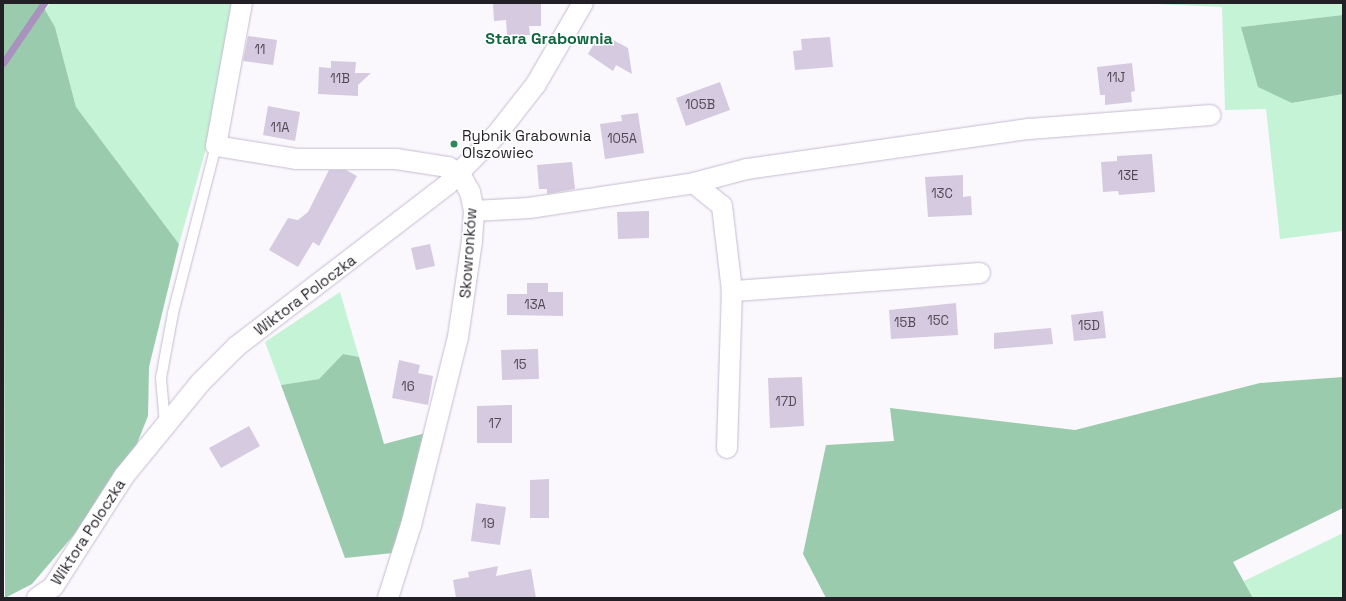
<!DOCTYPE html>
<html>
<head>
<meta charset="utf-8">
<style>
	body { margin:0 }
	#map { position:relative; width:1346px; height:601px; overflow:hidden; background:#faf8fd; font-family:"Space Grotesk",sans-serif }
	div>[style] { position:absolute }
	.green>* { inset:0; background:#c4f3d6 }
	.forest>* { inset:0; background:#9acbad }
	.stream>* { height:7px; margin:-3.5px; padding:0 3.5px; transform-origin:3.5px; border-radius:3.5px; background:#a993be }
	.building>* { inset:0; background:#d5cae0 }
	.roads { filter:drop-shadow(0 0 1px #c6bbd1) drop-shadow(0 0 1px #c6bbd1) }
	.lane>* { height:10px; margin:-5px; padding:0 5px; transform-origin:5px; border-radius:5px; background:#fff }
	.street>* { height:20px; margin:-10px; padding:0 10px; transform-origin:10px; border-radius:10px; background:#fff }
	.dots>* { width:11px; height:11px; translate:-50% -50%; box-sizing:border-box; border:2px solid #fff; border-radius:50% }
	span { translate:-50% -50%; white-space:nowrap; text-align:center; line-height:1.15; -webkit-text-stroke:3px #fff; paint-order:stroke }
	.number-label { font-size:13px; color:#504a55 }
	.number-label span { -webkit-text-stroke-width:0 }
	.poi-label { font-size:15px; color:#231f27 }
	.left { translate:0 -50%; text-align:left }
	.street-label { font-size:15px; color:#231f27 }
	.neighbourhood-label { font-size:16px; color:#0e663f; font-weight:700 }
	.frame { position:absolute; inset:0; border:4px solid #231f27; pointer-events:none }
</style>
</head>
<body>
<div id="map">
	<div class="green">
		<div style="clip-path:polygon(50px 3px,236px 3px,207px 145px,179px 244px,76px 107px,55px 27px,45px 10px)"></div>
		<div style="clip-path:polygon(1133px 3px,1343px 3px,1343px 15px,1241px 27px,1292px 103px,1343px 94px,1343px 231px,1280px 239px,1266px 109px,1225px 110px,1222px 7px)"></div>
		<div style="clip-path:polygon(340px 292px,359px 357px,343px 354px,319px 379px,281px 385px,265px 342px)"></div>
		<div style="clip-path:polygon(1343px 533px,1343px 598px,1253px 598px,1244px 581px)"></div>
	</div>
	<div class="forest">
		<div style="clip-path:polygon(3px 3px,41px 3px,55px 27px,76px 107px,179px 244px,149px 367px,148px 416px,124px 476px,32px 584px,5px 598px)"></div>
		<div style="clip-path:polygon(1343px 15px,1343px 94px,1292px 103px,1258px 87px,1241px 27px)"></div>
		<div style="clip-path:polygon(343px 354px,359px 357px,384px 444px,426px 433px,393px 553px,345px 558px,281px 385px,319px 379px)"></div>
		<div style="clip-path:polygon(1343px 377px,1343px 508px,1233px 562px,1253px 598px,826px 598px,803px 554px,826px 445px,894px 441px,890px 408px,1075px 430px,1260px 383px)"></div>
	</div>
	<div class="stream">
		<div style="left:3px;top:63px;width:73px;rotate:-55.7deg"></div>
	</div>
	<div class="building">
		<div style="clip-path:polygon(493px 3px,541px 3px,541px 26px,529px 26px,530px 35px,507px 35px,506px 20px,494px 21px)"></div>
		<div style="clip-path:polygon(600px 33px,628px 48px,632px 74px,616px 65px,613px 71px,588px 54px)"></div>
		<div style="clip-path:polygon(248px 36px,277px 40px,273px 65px,243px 61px)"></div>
		<div style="clip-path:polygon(830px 37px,833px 67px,795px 70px,793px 51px,802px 50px,801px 39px)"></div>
		<div style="clip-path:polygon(331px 61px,356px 62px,355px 73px,371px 73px,358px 85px,358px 96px,318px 94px,319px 67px,331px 68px)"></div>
		<div style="clip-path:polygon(1132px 63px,1135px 91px,1131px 92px,1132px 102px,1105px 105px,1105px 95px,1100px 95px,1097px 67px)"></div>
		<div style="clip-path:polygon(720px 82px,730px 110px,686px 126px,676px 98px)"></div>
		<div style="clip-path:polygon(268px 106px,300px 112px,295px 141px,263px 135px)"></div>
		<div style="clip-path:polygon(638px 113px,644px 153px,605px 159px,600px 124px,622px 121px,621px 115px)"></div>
		<div style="clip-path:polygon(1152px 154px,1155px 192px,1119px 195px,1118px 191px,1103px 192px,1101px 162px,1117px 161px,1117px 156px)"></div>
		<div style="clip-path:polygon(572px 162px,575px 189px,547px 194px,547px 189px,539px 189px,537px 165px)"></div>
		<div style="clip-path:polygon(329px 170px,346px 170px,357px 176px,319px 246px,313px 242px,298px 267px,269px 250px,288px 218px,298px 220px,308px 212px)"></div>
		<div style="clip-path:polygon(963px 175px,963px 197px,971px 196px,972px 215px,928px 217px,925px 177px)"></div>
		<div style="clip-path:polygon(649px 211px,649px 238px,618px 239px,617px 212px)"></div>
		<div style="clip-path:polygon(430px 244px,435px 266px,416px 270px,411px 248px)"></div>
		<div style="clip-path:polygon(527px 283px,548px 283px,548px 292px,563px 292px,563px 316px,507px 315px,507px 294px,527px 294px)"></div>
		<div style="clip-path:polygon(956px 303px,958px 335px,891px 339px,889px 310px)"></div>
		<div style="clip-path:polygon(1103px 311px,1106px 338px,1074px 341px,1071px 315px)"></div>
		<div style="clip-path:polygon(1051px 328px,1053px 344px,994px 349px,994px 333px)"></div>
		<div style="clip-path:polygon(538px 349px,539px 379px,502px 380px,501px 350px)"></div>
		<div style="clip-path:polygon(399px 360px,420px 365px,418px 373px,433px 376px,428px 405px,392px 398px)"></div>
		<div style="clip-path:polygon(802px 377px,804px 426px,770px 428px,768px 378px)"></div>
		<div style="clip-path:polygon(512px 405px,512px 443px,477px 443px,477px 406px)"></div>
		<div style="clip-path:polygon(249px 426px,260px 446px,221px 468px,209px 448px)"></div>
		<div style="clip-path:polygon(549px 479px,549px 518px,530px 518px,530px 480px)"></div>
		<div style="clip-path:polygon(476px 503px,506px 507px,500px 545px,471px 541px)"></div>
		<div style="clip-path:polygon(498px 566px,496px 576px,531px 569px,536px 598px,456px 598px,453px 580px,469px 577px,468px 572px)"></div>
	</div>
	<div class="roads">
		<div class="lane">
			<div style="left:165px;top:424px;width:46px;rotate:-95deg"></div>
			<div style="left:161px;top:378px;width:66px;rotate:-79.5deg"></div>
			<div style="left:173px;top:313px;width:172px;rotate:-75.6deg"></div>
		</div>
		<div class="street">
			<div style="left:242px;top:3px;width:145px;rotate:100.3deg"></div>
			<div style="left:216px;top:146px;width:81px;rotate:9.2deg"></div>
			<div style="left:296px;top:159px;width:100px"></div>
			<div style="left:396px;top:159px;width:53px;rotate:8.7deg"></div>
			<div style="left:448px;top:167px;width:14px;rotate:30deg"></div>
			<div style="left:460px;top:174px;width:21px;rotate:61deg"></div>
			<div style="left:470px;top:192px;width:19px;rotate:78deg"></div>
			<div style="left:474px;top:211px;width:30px;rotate:94deg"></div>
			<div style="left:472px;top:241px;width:97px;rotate:98.3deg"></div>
			<div style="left:458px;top:337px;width:194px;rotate:104deg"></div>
			<div style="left:411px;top:525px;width:77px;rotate:107.5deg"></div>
			<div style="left:474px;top:211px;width:55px;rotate:-3.1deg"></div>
			<div style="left:529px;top:208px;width:167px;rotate:-8.6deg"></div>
			<div style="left:980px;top:273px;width:249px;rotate:175.8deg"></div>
			<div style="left:732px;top:291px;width:86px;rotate:-96.7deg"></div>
			<div style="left:722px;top:206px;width:36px;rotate:-141deg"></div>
			<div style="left:694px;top:183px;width:55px;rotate:-14.8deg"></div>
			<div style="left:747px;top:169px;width:285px;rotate:-8.1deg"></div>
			<div style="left:1029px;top:129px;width:182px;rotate:-4.4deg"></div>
			<div style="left:727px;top:448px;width:157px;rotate:-88.2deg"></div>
			<div style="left:37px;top:598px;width:19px;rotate:-35deg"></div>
			<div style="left:53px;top:587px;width:132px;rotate:-57.4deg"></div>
			<div style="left:124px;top:476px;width:122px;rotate:-50.7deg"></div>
			<div style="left:201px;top:382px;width:51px;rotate:-45deg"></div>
			<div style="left:237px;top:346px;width:265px;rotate:-37.5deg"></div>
			<div style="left:447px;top:185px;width:71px;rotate:-45.6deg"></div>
			<div style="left:497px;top:134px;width:63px;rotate:-52deg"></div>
			<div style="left:536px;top:84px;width:94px;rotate:-59.9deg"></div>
		</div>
	</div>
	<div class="dots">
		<div style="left:454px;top:144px;background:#2f865b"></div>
	</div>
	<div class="number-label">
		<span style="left:260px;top:50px">11</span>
		<span style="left:1116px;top:78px">11J</span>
		<span style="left:340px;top:79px">11B</span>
		<span style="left:700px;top:105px">105B</span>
		<span style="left:280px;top:128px">11A</span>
		<span style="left:622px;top:139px">105A</span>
		<span style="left:1128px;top:176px">13E</span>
		<span style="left:942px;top:194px">13C</span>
		<span style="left:535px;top:305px">13A</span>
		<span style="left:938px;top:321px">15C</span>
		<span style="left:905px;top:323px">15B</span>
		<span style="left:1089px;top:326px">15D</span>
		<span style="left:520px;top:365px">15</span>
		<span style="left:408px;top:387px">16</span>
		<span style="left:786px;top:402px">17D</span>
		<span style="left:495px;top:424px">17</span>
		<span style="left:488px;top:524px">19</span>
	</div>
	<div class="poi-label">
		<span class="left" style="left:462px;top:144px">Rybnik Grabownia<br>Olszowiec</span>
	</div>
	<div class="street-label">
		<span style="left:468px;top:253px;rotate:-86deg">Skowronków</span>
		<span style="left:305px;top:295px;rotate:-37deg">Wiktora Poloczka</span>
		<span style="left:88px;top:532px;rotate:-57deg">Wiktora Poloczka</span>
	</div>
	<div class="neighbourhood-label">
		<span style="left:549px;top:39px">Stara Grabownia</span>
	</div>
	<div class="frame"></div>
</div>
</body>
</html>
